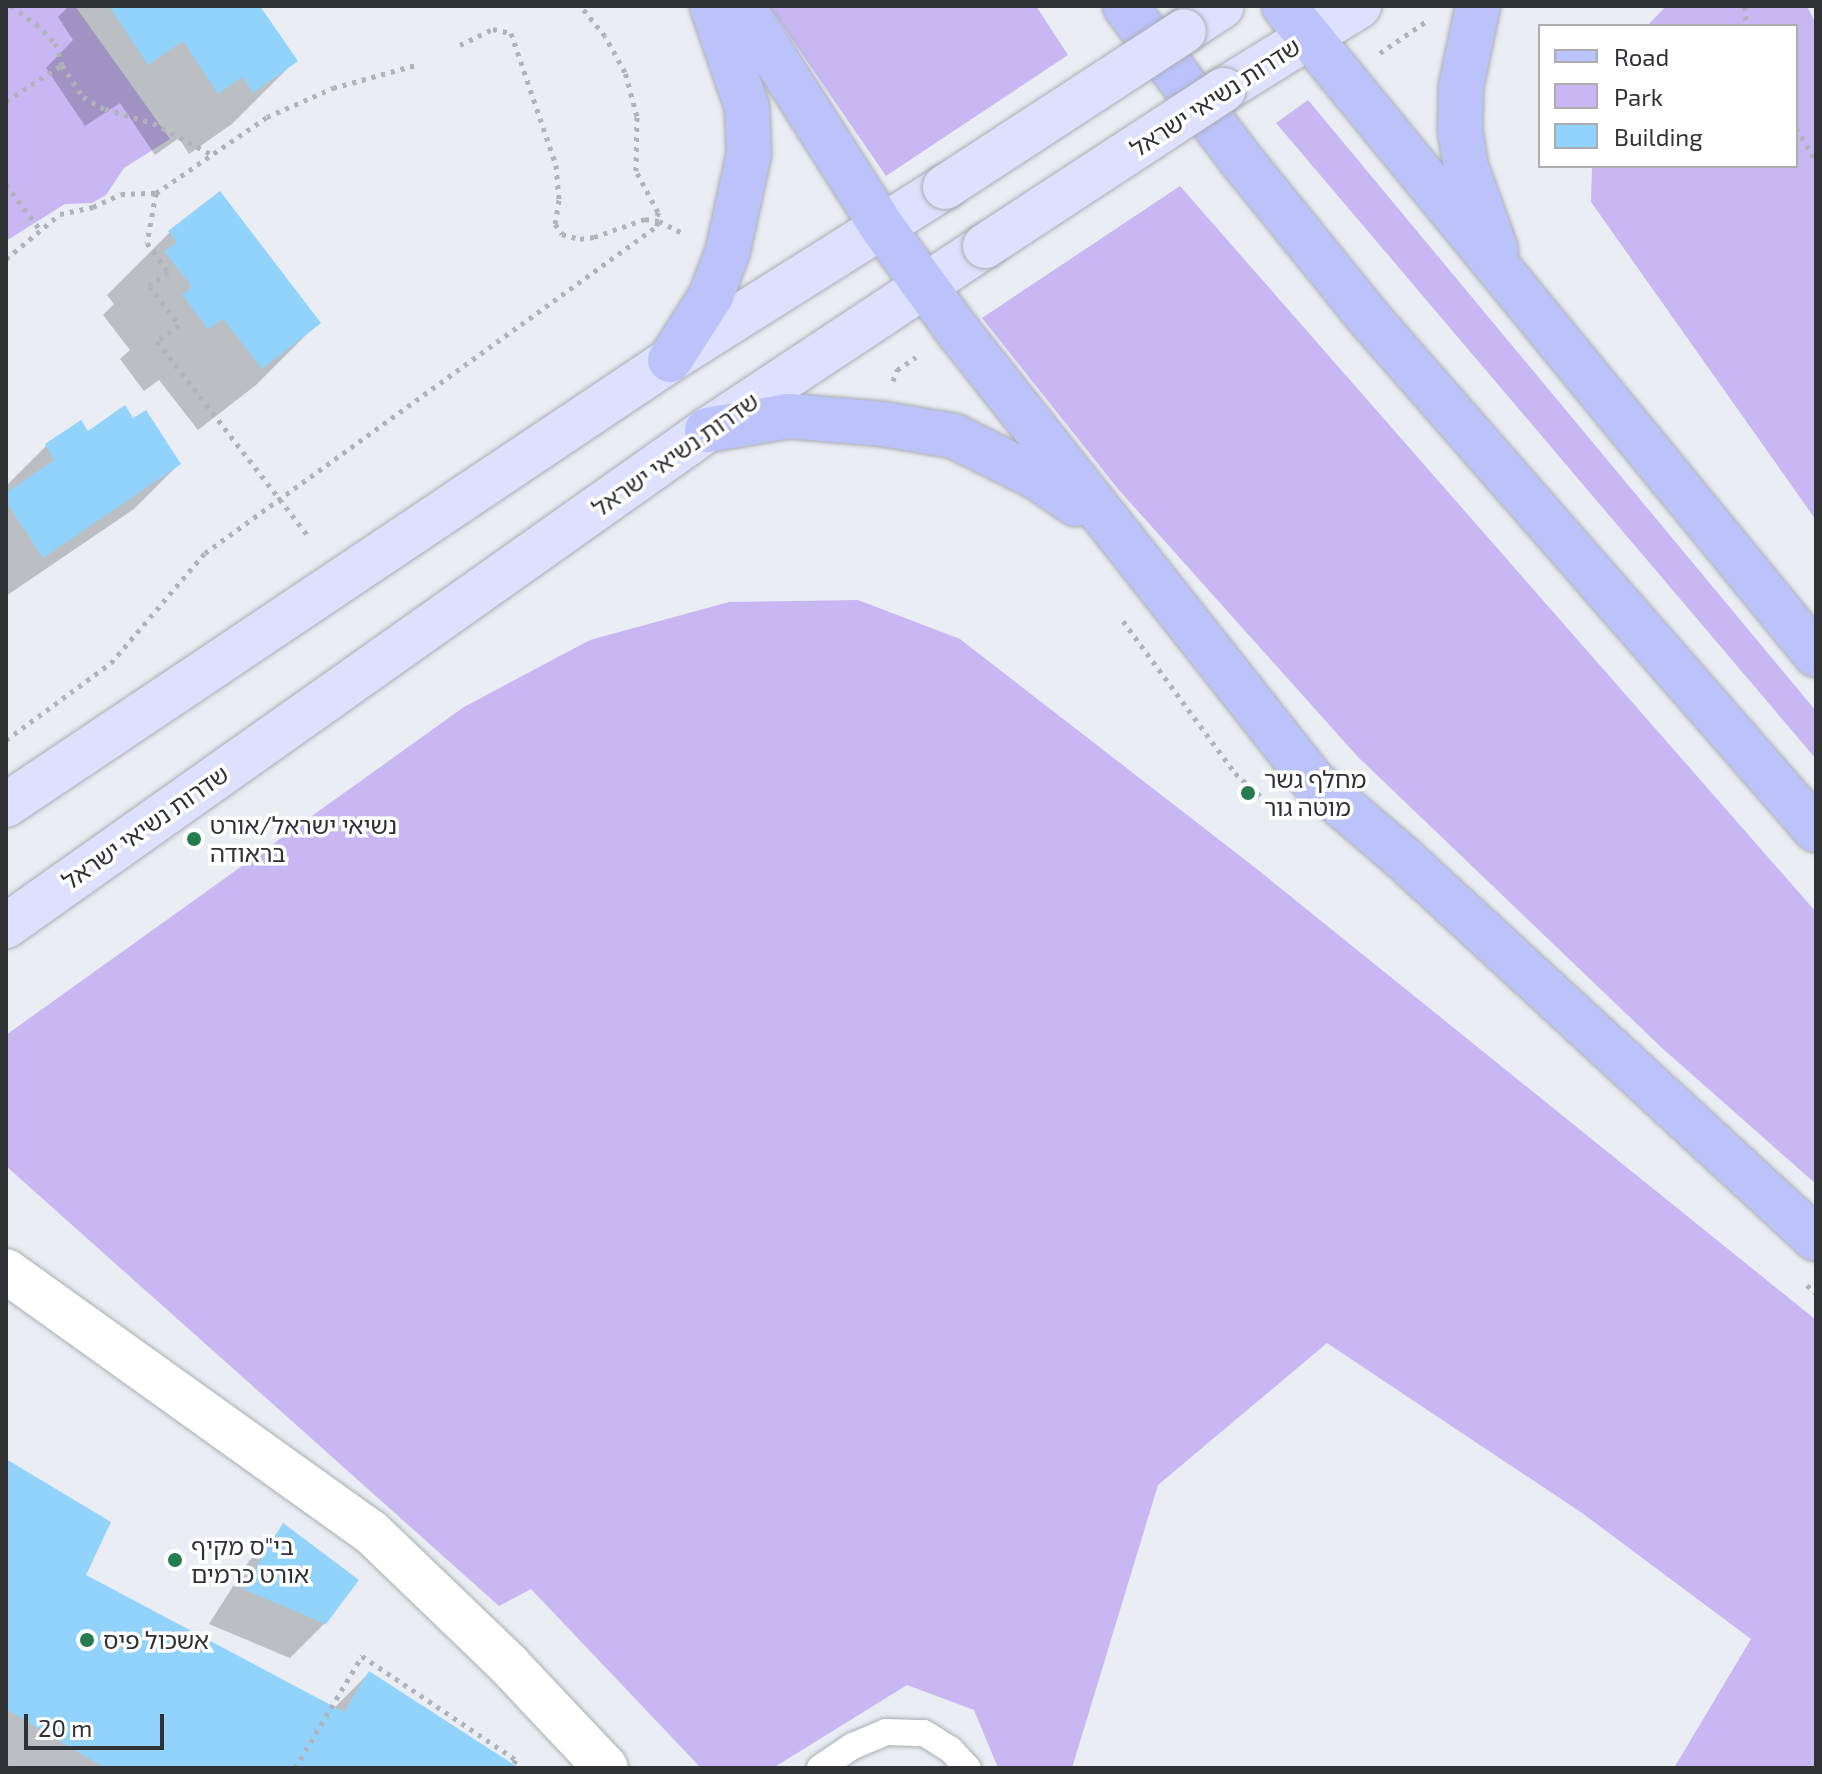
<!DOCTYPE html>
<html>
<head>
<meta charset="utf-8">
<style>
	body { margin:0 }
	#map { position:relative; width:1822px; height:1774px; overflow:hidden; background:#eaeef4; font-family:"Exo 2","Noto Sans Hebrew",sans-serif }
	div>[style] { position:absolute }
	.green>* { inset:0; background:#c8b7f3 }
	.shadow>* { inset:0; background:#0003 }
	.building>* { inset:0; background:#92d3fc }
	.path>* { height:5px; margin-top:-2.5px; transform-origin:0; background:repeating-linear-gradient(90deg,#b0b3b8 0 4px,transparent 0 10px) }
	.roads { filter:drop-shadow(0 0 2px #a9adb2) drop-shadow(0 0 2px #a9adb2) }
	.lane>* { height:26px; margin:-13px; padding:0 13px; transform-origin:13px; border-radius:13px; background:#fff }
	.street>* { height:44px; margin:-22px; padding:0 22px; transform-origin:22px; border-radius:22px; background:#fff }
	.secondary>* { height:44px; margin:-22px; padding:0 22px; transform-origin:22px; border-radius:22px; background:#dee1fd }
	.primary>* { height:44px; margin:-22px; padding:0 22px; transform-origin:22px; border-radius:22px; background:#bcc3fb }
	.bridges { filter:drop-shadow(0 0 2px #a9adb2) drop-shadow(0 0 2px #a9adb2) }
	.secondary-bridge>* { height:44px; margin:-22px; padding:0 22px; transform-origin:22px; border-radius:22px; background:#dee1fd }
	.dots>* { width:22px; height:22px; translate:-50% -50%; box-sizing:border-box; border:4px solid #fff; border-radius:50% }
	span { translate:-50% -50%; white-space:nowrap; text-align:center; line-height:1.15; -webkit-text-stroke:7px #fff; paint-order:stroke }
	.street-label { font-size:24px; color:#303134 }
	.poi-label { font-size:24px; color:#303134 }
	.left { translate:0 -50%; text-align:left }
	.frame { position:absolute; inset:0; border:8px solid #303134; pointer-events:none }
	.legend { position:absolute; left:1538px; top:24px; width:260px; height:144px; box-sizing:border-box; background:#fff; border:2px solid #acadae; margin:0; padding:10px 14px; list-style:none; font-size:24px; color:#303134 }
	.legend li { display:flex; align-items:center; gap:16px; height:40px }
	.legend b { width:40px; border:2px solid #acadae }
	.scale { position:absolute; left:24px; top:1714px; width:140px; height:36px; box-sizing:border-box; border:4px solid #303134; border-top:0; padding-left:10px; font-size:24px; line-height:28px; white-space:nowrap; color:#303134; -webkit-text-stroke:6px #fff; paint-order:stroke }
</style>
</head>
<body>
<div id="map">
	<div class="green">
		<div style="clip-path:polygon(6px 6px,75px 6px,170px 139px,124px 168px,106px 195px,92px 203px,65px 204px,6px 241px)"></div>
		<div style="clip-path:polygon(769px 6px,1036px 6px,1068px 55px,886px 176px)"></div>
		<div style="clip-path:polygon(1666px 6px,1807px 6px,1816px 24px,1816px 520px,1591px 202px,1592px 166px,1796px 166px,1796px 26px,1647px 26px)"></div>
		<div style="clip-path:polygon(1308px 100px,1816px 711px,1816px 759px,1276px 123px)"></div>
		<div style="clip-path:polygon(1180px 186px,1816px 912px,1816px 1184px,1662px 1048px,1358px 757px,1118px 489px,982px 318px)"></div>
		<div style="clip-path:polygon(858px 600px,960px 639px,1253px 866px,1816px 1320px,1816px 1768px,1674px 1768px,1751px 1639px,1582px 1513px,1327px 1343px,1158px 1485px,1072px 1768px,998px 1768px,974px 1710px,907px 1685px,773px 1768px,701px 1768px,531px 1589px,499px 1606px,6px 1166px,6px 1035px,464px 707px,590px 640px,729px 602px)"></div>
	</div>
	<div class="shadow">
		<div style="clip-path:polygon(69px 6px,258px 6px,295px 61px,232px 124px,189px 154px,179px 138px,155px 155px,120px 103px,85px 126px,46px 68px,73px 40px,58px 17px)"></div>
		<div style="clip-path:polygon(219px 194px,318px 323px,256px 385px,198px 430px,159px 380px,144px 391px,120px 359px,130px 350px,103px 315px,114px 304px,107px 295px,169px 233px)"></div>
		<div style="clip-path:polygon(133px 421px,179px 464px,134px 509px,6px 596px,6px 486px,46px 446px,80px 423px,88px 433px)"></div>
		<div style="clip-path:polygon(6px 1461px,83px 1575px,333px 1709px,369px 1673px,504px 1768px,12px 1768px,6px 1764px)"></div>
		<div style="clip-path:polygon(284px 1526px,325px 1623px,290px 1658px,209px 1624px,249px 1561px)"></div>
	</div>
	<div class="building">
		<div style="clip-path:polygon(109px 6px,260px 6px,298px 61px,253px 93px,242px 77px,218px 94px,183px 41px,148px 65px)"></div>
		<div style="clip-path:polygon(220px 191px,321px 323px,262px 369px,223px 319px,208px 329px,182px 295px,192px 287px,164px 251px,177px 242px,168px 231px)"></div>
		<div style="clip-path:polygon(125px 405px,133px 418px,146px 410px,181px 464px,43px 558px,6px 502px,6px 493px,54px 460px,45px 444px,81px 420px,88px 431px)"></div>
		<div style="clip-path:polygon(6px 1459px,111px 1522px,86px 1575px,344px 1712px,369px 1671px,519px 1768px,105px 1768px,6px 1709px)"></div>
		<div style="clip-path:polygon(283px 1523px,359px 1580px,326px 1624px,243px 1589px)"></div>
	</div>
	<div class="path">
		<div style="left:11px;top:6px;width:31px;rotate:36deg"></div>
		<div style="left:36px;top:24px;width:27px;rotate:45deg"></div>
		<div style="left:55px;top:43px;width:23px;rotate:72deg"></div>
		<div style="left:62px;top:65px;width:38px;rotate:57deg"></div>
		<div style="left:83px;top:97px;width:25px;rotate:29deg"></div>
		<div style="left:105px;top:109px;width:50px;rotate:16.3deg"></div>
		<div style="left:153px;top:123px;width:64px;rotate:28.2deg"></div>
		<div style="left:1745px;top:6px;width:20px;rotate:87deg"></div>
		<div style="left:460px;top:45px;width:37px;rotate:-26deg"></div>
		<div style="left:493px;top:29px;width:18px;rotate:13deg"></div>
		<div style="left:511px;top:33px;width:139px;rotate:71.2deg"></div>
		<div style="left:556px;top:165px;width:35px;rotate:85deg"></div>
		<div style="left:559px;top:200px;width:24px;rotate:99deg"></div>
		<div style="left:555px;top:224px;width:12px;rotate:55deg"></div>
		<div style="left:562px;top:234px;width:19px;rotate:16deg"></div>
		<div style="left:580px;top:239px;width:14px;rotate:-8deg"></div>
		<div style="left:594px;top:237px;width:54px;rotate:-19.4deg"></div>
		<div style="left:645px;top:219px;width:14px;rotate:8deg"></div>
		<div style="left:659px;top:221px;width:29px;rotate:27deg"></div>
		<div style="left:1380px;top:53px;width:58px;rotate:-34.5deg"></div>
		<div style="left:6px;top:101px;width:67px;rotate:-32.7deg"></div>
		<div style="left:1796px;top:128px;width:39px;rotate:59deg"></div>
		<div style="left:6px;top:184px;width:57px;rotate:53.5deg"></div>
		<div style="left:156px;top:193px;width:51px;rotate:100.2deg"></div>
		<div style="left:147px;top:243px;width:36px;rotate:54deg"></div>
		<div style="left:168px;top:272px;width:24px;rotate:144deg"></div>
		<div style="left:149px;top:286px;width:49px;rotate:52.4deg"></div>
		<div style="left:179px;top:325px;width:27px;rotate:144deg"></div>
		<div style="left:157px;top:341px;width:249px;rotate:52.2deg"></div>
		<div style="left:6px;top:259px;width:70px;rotate:-39.8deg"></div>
		<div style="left:60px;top:214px;width:34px;rotate:-12deg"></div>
		<div style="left:93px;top:207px;width:31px;rotate:-25deg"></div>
		<div style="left:121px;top:194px;width:35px;rotate:-2deg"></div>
		<div style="left:156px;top:193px;width:135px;rotate:-34.4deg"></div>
		<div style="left:267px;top:117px;width:72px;rotate:-23.7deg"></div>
		<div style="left:333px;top:88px;width:86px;rotate:-15.5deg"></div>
		<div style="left:893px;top:381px;width:12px;rotate:-70deg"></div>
		<div style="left:897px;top:370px;width:23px;rotate:-34deg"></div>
		<div style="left:1123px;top:621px;width:189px;rotate:53.6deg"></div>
		<div style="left:1235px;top:773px;width:42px;rotate:42.1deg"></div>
		<div style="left:6px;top:740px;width:130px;rotate:-36.3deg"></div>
		<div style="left:111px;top:663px;width:145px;rotate:-49.5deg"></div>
		<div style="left:205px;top:553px;width:558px;rotate:-35.88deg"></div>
		<div style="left:657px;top:226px;width:14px;rotate:-86deg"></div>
		<div style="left:658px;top:212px;width:47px;rotate:-118.2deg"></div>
		<div style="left:636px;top:171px;width:55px;rotate:-89deg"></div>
		<div style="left:637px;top:116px;width:46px;rotate:-105.3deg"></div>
		<div style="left:625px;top:72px;width:41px;rotate:-119.1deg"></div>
		<div style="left:605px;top:36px;width:38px;rotate:-129deg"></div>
		<div style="left:1807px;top:1285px;width:12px;rotate:42deg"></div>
		<div style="left:295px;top:1768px;width:131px;rotate:-59.1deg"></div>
		<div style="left:362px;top:1656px;width:186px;rotate:34deg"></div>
		<div style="left:516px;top:1760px;width:9px;rotate:122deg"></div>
	</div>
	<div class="roads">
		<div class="lane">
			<div style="left:820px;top:1768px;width:40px;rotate:-34deg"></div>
			<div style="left:853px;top:1746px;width:36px;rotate:-23deg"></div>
			<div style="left:886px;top:1732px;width:38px;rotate:2deg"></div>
			<div style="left:924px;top:1733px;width:31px;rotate:32deg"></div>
			<div style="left:950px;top:1749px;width:26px;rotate:47deg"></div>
		</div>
		<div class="street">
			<div style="left:6px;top:1271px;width:449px;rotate:35.6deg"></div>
			<div style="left:371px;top:1532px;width:192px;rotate:43.9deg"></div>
			<div style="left:509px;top:1665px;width:141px;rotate:46.7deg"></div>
		</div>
		<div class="secondary">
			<div style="left:1184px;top:31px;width:45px;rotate:-33.3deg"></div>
			<div style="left:1223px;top:90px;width:160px;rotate:-31.7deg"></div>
			<div style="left:6px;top:805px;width:799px;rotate:-33.83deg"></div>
			<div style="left:670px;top:360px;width:325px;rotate:-32.2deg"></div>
			<div style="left:6px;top:926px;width:859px;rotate:-35.28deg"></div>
			<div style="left:707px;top:430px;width:333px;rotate:-33.5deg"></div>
		</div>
		<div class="primary">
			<div style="left:742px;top:6px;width:263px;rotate:57.6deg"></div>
			<div style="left:883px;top:228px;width:126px;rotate:54deg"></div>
			<div style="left:957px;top:330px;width:575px;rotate:51.71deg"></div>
			<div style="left:1313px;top:781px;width:118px;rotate:40.5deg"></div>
			<div style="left:1403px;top:858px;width:562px;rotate:42.69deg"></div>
			<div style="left:1125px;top:6px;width:193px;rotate:53deg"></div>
			<div style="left:1241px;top:160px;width:202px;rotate:51deg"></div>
			<div style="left:1368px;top:317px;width:681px;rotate:48.87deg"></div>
			<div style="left:1284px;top:6px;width:839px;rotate:50.66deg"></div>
			<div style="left:1478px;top:6px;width:83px;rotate:101.9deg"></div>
			<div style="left:1461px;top:87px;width:43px;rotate:91.3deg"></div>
			<div style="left:1460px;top:130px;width:37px;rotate:81deg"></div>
			<div style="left:1466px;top:167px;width:88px;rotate:70.1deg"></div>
			<div style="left:670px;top:360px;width:76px;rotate:-57.4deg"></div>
			<div style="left:711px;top:296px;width:49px;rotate:-69.7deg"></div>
			<div style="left:728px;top:250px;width:98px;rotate:-77.7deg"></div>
			<div style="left:749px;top:154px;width:47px;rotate:-92.4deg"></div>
			<div style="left:747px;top:107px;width:107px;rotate:-109.1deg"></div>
			<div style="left:707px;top:430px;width:83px;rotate:-9.7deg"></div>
			<div style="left:789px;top:416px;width:94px;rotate:4.9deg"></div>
			<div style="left:883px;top:424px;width:72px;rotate:9.6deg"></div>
			<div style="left:954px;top:436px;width:94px;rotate:26.6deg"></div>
			<div style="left:1038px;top:478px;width:46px;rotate:34.4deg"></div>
		</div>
	</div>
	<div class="bridges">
		<div class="secondary-bridge">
			<div style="left:945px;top:187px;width:285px;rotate:-33.1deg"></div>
			<div style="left:985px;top:246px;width:285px;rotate:-33.2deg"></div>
		</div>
	</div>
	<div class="dots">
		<div style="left:1248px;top:793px;background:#277c4f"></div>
		<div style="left:194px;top:839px;background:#277c4f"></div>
		<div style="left:175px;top:1560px;background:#277c4f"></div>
		<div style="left:87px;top:1640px;background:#277c4f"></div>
	</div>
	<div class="street-label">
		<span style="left:1215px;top:97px;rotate:-33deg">שדרות נשיאי ישראל</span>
		<span style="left:675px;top:454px;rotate:-35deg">שדרות נשיאי ישראל</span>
		<span style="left:145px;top:827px;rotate:-35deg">שדרות נשיאי ישראל</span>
	</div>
	<div class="poi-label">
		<span class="left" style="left:1264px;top:793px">מחלף גשר<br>מוטה גור</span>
		<span class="left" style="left:210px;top:839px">נשיאי ישראל/אורט<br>בראודה</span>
		<span class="left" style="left:191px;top:1560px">בי"ס מקיף<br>אורט כרמים</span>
		<span class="left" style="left:103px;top:1640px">אשכול פיס</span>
	</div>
	<div class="frame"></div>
	<ul class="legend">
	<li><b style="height:10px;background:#bcc3fb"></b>Road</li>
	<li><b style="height:22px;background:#c8b7f3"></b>Park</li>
	<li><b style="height:22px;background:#92d3fc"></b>Building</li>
	</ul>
	<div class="scale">20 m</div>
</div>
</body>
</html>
